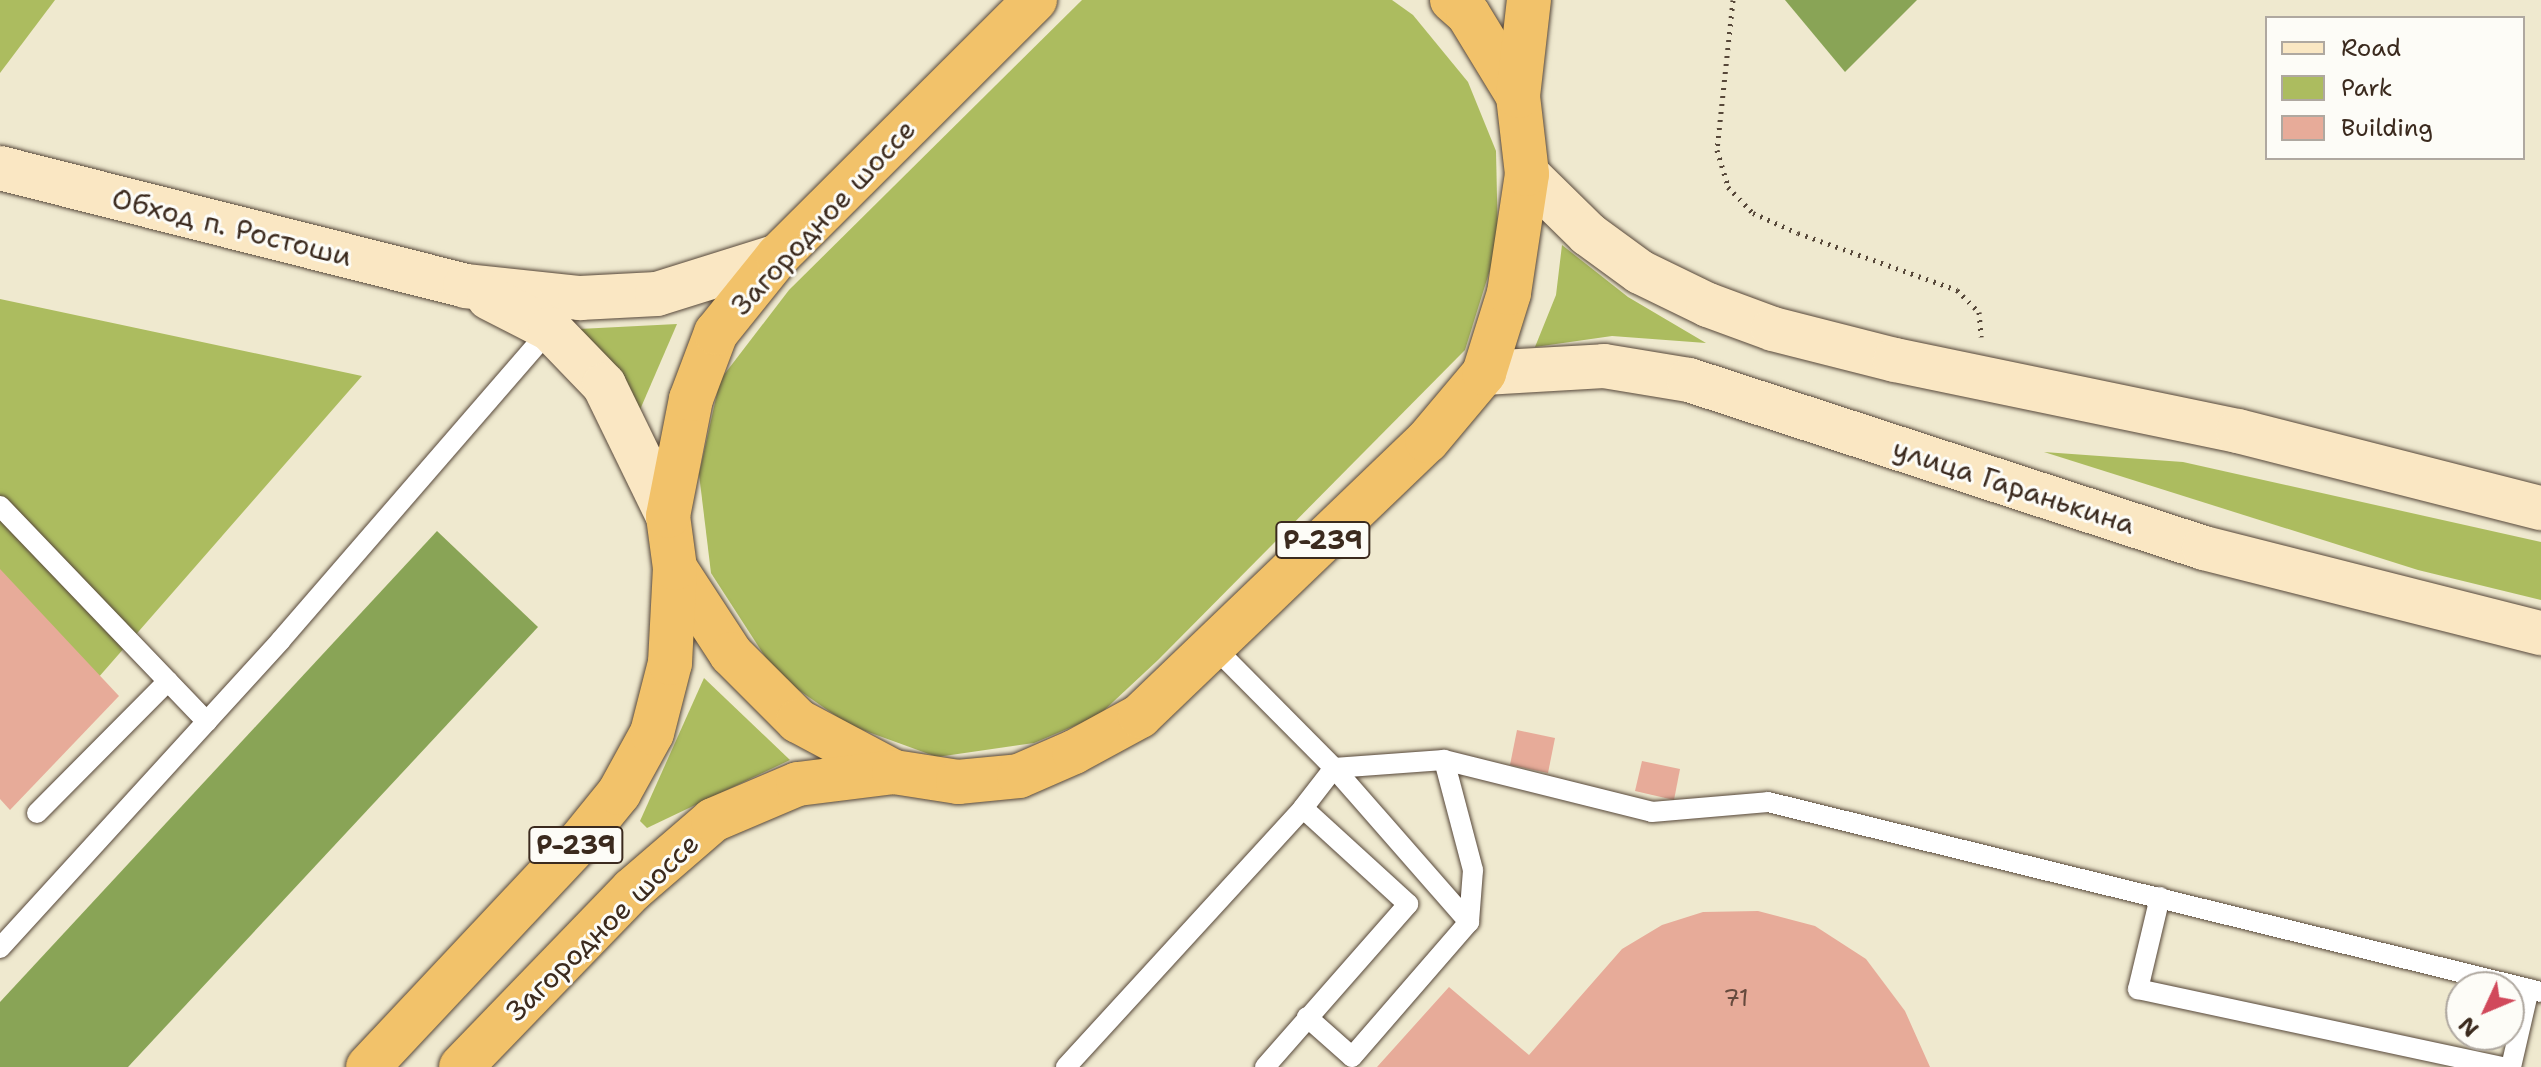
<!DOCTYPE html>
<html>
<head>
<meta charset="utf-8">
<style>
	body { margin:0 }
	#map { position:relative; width:2541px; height:1067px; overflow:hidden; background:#efe9cf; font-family:"Shantell Sans",sans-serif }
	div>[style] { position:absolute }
	.green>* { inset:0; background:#acbc5f }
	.forest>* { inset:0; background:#89a456 }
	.building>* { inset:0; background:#e7ab99 }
	.path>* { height:5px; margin-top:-2.5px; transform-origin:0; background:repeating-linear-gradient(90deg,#564739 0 2px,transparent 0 8px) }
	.roads { filter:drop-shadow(0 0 2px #564739) drop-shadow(0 0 2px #564739) }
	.lane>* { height:20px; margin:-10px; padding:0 10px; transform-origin:10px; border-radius:10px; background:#fff }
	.secondary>* { height:44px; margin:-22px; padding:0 22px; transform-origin:22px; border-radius:22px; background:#fae7c3 }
	.highway>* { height:44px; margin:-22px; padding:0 22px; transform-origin:22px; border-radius:22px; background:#f2c26a }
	span { translate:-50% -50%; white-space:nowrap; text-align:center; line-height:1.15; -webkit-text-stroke:6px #fdfcf7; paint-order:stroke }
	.number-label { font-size:24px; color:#664a3d }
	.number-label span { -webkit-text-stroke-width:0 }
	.shield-label span { padding:2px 6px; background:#fdfcf7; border:2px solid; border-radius:6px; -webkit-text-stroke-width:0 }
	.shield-label { font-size:26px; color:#3b2a1e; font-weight:700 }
	.street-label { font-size:28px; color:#3b2a1e }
	.legend { position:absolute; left:2265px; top:16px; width:260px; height:144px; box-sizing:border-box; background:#fdfcf7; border:2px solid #afa8a0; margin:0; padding:10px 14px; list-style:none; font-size:24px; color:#3b2a1e }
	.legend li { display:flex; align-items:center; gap:16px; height:40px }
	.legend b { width:40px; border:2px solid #afa8a0 }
	.north { position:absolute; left:2445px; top:971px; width:80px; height:80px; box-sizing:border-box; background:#fdfcf7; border:2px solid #afa8a0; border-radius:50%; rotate:226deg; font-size:22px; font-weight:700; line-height:32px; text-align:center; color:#3b2a1e }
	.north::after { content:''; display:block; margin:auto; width:28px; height:36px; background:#d1495b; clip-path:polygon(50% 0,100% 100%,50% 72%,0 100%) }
</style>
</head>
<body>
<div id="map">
	<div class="green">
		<div style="clip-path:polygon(0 0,55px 0,0 73px)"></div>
		<div style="clip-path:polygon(1082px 0,1392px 0,1413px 15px,1468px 82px,1496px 151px,1498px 244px,1465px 350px,1158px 660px,1098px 716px,1034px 743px,937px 757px,849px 725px,777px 675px,711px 573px,699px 474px,720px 380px,789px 290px)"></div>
		<div style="clip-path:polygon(1562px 245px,1628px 297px,1706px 343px,1612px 336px,1535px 347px,1556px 295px)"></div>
		<div style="clip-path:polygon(0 299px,362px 376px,0 790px)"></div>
		<div style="clip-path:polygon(677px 324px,639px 412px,579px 329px)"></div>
		<div style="clip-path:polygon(2044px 452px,2183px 462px,2541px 542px,2541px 600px,2418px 570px)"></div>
		<div style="clip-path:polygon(704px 678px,790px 760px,647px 828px,640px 821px)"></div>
	</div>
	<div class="forest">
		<div style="clip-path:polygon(1785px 0,1917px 0,1845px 72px)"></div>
		<div style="clip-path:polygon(437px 531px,538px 627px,128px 1067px,0 1067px,0 1002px)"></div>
	</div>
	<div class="building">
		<div style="clip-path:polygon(0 569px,119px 696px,10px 810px,0 799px)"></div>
		<div style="clip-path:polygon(1517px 730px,1555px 738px,1548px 773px,1510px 765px)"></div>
		<div style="clip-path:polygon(1642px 761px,1680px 769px,1674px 800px,1635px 791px)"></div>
		<div style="clip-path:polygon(1758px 911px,1815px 926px,1866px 959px,1905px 1011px,1930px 1067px,1377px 1067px,1449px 987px,1529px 1055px,1622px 949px,1662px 925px,1703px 912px)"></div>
	</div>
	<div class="path">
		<div style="left:1733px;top:0;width:151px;rotate:96.1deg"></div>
		<div style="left:1717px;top:150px;width:39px;rotate:73deg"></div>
		<div style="left:1728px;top:187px;width:36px;rotate:46deg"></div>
		<div style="left:1753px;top:213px;width:49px;rotate:24deg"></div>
		<div style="left:1798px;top:233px;width:169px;rotate:19.7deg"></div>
		<div style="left:1957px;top:290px;width:31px;rotate:45deg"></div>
		<div style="left:1979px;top:312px;width:25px;rotate:85deg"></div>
	</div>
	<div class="roads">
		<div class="lane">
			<div style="left:0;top:506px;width:299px;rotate:46.2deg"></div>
			<div style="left:1214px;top:647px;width:170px;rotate:45.2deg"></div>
			<div style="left:1334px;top:768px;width:205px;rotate:48.8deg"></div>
			<div style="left:37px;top:813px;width:186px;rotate:-45.2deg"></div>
			<div style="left:2160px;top:897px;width:95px;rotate:103.4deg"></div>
			<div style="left:2138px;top:989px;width:372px;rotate:12.1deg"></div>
			<div style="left:0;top:948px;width:417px;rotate:-47.6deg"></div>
			<div style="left:281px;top:640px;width:411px;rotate:-49.1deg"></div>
			<div style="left:1307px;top:1017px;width:60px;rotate:41.6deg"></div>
			<div style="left:1352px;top:1057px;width:179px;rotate:-49.1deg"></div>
			<div style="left:1469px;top:922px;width:52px;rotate:-85.6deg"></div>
			<div style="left:1473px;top:870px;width:114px;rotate:-104.8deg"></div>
			<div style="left:1066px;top:1067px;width:351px;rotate:-47.5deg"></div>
			<div style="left:1303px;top:808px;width:51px;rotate:-52.2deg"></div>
			<div style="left:1334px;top:768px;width:110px;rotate:-4.2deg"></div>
			<div style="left:1444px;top:760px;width:214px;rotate:14deg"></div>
			<div style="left:1652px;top:812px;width:116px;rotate:-4.9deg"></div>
			<div style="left:1768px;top:802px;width:796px;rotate:13.81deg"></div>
			<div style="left:1265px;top:1067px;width:217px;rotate:-48.7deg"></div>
			<div style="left:1408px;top:904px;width:142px;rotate:-137.6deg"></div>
			<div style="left:2511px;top:1067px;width:80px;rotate:-77deg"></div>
		</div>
		<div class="secondary">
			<div style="left:0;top:168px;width:480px;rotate:14.2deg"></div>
			<div style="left:465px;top:286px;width:116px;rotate:6deg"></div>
			<div style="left:580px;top:298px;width:77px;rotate:-3deg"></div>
			<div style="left:657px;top:294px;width:127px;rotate:-17.4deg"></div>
			<div style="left:1527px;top:174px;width:86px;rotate:44.5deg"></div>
			<div style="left:1588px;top:234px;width:64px;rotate:36.2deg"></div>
			<div style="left:1640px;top:272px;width:76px;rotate:25.9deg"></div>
			<div style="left:1708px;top:305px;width:69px;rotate:20.3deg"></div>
			<div style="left:1773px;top:329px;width:126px;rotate:14.3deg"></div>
			<div style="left:1895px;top:360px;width:350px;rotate:11.7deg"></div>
			<div style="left:2238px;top:431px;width:313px;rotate:14.3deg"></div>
			<div style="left:489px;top:298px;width:68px;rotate:26.9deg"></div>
			<div style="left:550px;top:329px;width:78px;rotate:46deg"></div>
			<div style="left:604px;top:385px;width:146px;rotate:64deg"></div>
			<div style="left:1484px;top:373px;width:120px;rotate:-3.3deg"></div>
			<div style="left:1604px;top:366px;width:86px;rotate:9.4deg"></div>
			<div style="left:1689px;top:380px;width:542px;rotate:18.07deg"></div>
			<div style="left:2204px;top:548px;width:348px;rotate:14.2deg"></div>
		</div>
		<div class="highway">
			<div style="left:1452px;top:0;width:21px;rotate:41deg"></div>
			<div style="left:1468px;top:14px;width:96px;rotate:58.6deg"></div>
			<div style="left:675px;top:568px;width:103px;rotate:56.9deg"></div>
			<div style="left:731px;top:654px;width:95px;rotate:45deg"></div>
			<div style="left:798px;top:721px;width:109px;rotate:28deg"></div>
			<div style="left:368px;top:1067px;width:310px;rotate:-46.8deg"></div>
			<div style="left:580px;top:841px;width:62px;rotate:-50.9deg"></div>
			<div style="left:619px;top:793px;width:68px;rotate:-61.2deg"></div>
			<div style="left:652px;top:733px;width:72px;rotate:-75.6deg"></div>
			<div style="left:670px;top:663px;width:95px;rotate:-87deg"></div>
			<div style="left:675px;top:568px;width:52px;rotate:-97.7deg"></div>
			<div style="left:668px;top:516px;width:119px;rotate:-78.9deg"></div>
			<div style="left:691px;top:399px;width:71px;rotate:-69.3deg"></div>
			<div style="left:716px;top:333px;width:99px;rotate:-51.2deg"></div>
			<div style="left:778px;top:256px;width:363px;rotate:-44.9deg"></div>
			<div style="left:461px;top:1067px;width:246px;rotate:-46deg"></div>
			<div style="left:632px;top:890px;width:107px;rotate:-40.8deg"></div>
			<div style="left:713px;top:820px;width:92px;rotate:-23deg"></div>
			<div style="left:798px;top:784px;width:97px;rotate:-7.1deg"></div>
			<div style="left:894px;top:772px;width:65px;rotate:8.9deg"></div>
			<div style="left:958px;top:782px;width:61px;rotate:-5.6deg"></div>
			<div style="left:1019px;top:776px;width:60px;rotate:-23.6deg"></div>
			<div style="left:1074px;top:752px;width:75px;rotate:-28.6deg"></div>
			<div style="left:1140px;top:716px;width:397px;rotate:-43.8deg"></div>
			<div style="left:1427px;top:441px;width:89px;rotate:-50deg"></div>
			<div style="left:1484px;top:373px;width:84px;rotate:-72.6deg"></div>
			<div style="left:1509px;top:293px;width:120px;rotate:-81.4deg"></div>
			<div style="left:1527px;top:174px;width:79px;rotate:-96.6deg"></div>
			<div style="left:1518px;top:96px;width:97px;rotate:-83.5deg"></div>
		</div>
	</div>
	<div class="number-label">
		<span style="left:1736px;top:999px">71</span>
	</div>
	<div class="shield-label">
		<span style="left:1323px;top:540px">Р-239</span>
		<span style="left:576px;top:845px">Р-239</span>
	</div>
	<div class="street-label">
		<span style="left:823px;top:217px;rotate:-47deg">Загородное шоссе</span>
		<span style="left:232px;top:227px;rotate:14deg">Обход п. Ростоши</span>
		<span style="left:2014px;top:486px;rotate:18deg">улица Гаранькина</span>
		<span style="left:602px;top:927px;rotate:-44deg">Загородное шоссе</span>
	</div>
	<ul class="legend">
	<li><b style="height:10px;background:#fae7c3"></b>Road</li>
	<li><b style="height:22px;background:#acbc5f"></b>Park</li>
	<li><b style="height:22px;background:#e7ab99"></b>Building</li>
	</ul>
	<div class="north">N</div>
</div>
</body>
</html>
